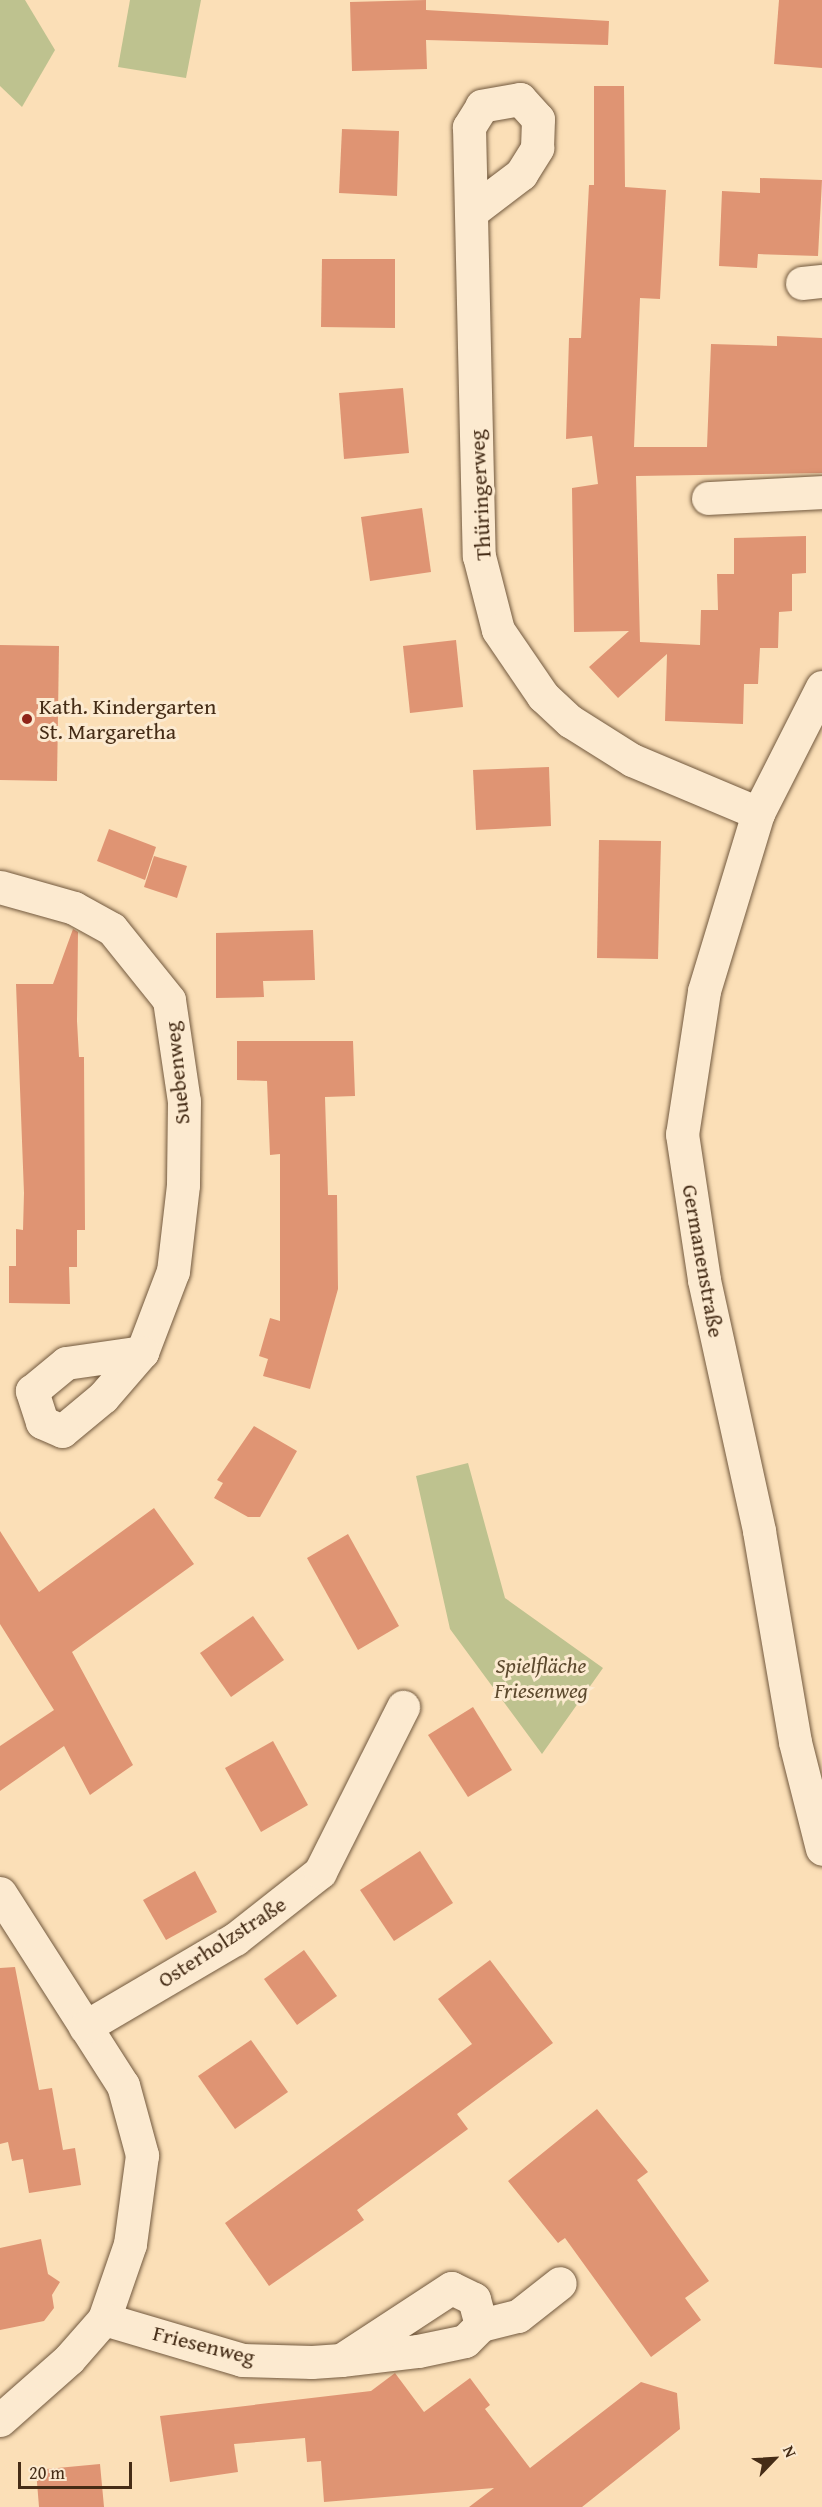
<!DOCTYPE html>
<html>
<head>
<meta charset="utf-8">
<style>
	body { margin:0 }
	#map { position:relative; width:822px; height:2507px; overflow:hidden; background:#fbdfb7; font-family:"Gentium Book Plus",serif }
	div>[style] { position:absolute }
	.green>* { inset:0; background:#bec28f }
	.building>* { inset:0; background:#df9473 }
	.roads { filter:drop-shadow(0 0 2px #72593e) drop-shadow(0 0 2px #72593e) }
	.minor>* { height:33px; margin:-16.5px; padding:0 16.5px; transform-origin:16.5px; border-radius:16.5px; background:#fcead0 }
	.dots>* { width:16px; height:16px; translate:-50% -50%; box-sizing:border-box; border:3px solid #fcead0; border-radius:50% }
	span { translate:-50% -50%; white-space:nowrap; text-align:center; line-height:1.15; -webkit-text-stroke:6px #fcead0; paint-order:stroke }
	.street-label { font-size:22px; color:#452c16 }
	.poi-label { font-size:22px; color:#452c16 }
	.left { translate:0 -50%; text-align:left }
	.park-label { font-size:22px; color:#5d4a2e; font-style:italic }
	.north { position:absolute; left:744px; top:2429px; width:60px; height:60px; -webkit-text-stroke:4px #fcead0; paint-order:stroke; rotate:65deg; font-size:16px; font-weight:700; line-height:24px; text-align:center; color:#452c16 }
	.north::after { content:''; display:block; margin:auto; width:21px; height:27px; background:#452c16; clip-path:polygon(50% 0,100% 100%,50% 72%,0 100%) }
	.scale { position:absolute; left:18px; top:2462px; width:114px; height:27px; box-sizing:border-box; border:3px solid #452c16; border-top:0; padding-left:8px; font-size:18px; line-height:21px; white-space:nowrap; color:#452c16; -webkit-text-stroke:4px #fcead0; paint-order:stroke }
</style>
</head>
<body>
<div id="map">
	<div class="green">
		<div style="clip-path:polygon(0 0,25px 0,55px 50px,22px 107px,0 86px)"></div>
		<div style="clip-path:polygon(130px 0,201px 0,186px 78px,118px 67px)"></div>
		<div style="clip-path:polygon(468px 1463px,505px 1598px,603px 1668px,542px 1754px,450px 1629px,416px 1476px)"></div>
	</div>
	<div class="building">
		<div style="clip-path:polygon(426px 0,426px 10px,609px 21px,608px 45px,426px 40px,427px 69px,352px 71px,350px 2px)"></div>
		<div style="clip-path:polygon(779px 0,822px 0,822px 68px,774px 64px)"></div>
		<div style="clip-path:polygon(594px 86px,624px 86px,625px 187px,666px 190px,660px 299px,640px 298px,634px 447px,707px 447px,711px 344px,777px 346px,777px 336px,822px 338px,822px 473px,636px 476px,640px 642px,700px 645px,701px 610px,718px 610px,717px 574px,734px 574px,734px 538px,806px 536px,806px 573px,792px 574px,792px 611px,779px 612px,778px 648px,760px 648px,758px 684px,744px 684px,743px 724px,665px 721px,667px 654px,618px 698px,589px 667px,629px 631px,574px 632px,572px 488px,598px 484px,592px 436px,566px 439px,569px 338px,581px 338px,589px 185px,594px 185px)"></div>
		<div style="clip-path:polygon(342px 129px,399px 131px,397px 196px,339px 193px)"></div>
		<div style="clip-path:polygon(760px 178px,822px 180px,818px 256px,758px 254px,757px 268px,719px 266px,722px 191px,760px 193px)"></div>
		<div style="clip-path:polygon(322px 259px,395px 259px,395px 328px,321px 327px)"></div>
		<div style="clip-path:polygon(403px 388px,409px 453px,344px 459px,339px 393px)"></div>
		<div style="clip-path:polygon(422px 508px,431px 572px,370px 581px,361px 517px)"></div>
		<div style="clip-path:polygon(456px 640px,463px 707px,410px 713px,403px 646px)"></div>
		<div style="clip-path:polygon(0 645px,59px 646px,57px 781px,0 780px)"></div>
		<div style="clip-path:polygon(549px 767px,551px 826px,476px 830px,473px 770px)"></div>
		<div style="clip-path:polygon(109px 829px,156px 847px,145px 880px,97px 861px)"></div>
		<div style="clip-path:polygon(599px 840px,661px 841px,658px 959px,597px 958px)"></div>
		<div style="clip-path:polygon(154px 856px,187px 866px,177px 898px,144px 887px)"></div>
		<div style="clip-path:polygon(73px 929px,78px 932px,77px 1021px,79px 1057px,84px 1057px,85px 1230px,77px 1230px,77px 1267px,69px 1267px,70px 1304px,9px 1303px,9px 1266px,16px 1266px,16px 1229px,23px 1230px,24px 1193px,16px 984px,53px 984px)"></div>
		<div style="clip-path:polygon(313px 930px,315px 980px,263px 981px,264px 997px,216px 998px,216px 933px)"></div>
		<div style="clip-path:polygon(237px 1041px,353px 1041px,355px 1096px,325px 1097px,328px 1195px,337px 1195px,338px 1289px,310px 1389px,263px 1376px,268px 1359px,259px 1356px,270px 1318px,280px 1321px,280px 1154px,270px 1155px,267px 1081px,237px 1080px)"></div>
		<div style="clip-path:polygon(254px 1426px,297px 1451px,260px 1517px,248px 1517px,214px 1498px,223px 1483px,217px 1480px)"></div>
		<div style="clip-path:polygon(154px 1508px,194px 1564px,72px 1652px,133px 1765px,90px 1795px,64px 1746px,0 1791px,0 1746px,54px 1710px,0 1624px,0 1531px,39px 1592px)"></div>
		<div style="clip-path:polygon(348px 1534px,399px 1626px,358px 1650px,307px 1558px)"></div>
		<div style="clip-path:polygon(253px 1616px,284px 1660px,231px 1697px,200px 1653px)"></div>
		<div style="clip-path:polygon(473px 1707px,512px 1770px,468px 1797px,428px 1735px)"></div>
		<div style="clip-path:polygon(273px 1741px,308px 1805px,261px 1832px,225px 1768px)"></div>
		<div style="clip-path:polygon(420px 1851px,453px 1903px,394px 1941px,360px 1890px)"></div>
		<div style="clip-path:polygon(195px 1871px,217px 1912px,166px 1940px,143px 1900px)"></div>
		<div style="clip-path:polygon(304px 1950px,337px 1996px,297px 2025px,264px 1979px)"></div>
		<div style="clip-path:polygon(490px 1960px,553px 2043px,457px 2114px,468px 2129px,357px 2210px,364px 2220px,269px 2286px,225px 2223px,472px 2044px,438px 1999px)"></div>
		<div style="clip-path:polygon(15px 1967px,39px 2090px,52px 2088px,63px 2150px,75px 2148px,81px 2185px,29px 2193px,23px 2159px,12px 2161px,8px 2142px,0 2144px,0 1968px)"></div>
		<div style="clip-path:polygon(251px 2040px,288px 2092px,235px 2129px,198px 2076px)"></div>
		<div style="clip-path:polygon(597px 2109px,648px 2172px,637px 2180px,709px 2281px,685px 2298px,701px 2320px,651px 2357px,565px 2238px,558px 2243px,508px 2181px)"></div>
		<div style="clip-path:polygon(41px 2239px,48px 2274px,60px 2282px,52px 2295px,54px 2308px,44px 2321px,0 2330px,0 2248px)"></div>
		<div style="clip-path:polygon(395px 2373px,424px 2412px,470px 2378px,490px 2405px,485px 2409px,530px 2468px,641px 2382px,677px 2393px,680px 2429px,582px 2507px,469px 2507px,494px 2488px,324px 2502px,321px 2461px,307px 2462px,305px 2438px,234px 2444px,238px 2472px,170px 2482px,160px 2416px,371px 2391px)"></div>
		<div style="clip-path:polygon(100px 2464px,104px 2507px,39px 2507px,36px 2470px)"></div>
	</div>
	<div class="roads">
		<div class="minor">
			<div style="left:471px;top:212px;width:63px;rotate:-37.2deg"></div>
			<div style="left:521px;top:174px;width:31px;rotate:-58deg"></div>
			<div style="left:537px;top:148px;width:29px;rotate:-88deg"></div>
			<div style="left:538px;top:119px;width:27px;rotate:-132deg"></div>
			<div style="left:520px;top:99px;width:39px;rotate:170deg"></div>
			<div style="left:482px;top:106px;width:25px;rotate:122deg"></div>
			<div style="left:469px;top:127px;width:429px;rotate:88.7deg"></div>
			<div style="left:479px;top:556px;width:76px;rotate:75.6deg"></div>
			<div style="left:498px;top:630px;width:80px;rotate:55.7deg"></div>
			<div style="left:543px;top:696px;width:37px;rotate:43deg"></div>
			<div style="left:570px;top:721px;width:73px;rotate:32.2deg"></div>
			<div style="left:632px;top:760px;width:137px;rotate:22.8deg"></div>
			<div style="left:802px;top:283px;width:20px;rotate:-6deg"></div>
			<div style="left:708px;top:498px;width:114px;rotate:-3deg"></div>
			<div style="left:822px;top:687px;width:141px;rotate:116.9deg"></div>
			<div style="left:758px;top:813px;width:186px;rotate:106.9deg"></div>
			<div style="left:704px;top:991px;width:145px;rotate:98.7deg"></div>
			<div style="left:682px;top:1134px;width:148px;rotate:81.4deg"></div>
			<div style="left:704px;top:1280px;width:257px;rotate:77.6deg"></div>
			<div style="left:759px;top:1531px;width:214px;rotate:80.3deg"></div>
			<div style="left:795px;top:1742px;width:110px;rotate:75.8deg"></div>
			<div style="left:0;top:887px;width:77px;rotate:15.8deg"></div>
			<div style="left:74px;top:908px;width:43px;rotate:28.9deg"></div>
			<div style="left:112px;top:929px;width:91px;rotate:51.2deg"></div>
			<div style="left:169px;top:1000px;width:102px;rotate:81.6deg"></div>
			<div style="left:184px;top:1101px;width:84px;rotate:90.7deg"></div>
			<div style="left:183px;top:1185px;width:87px;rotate:96.6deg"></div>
			<div style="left:173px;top:1271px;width:87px;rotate:110.9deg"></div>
			<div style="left:142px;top:1352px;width:60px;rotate:130.9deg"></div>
			<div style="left:103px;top:1397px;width:53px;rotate:140.3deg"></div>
			<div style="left:62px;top:1431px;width:22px;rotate:-156deg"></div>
			<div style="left:42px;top:1422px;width:33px;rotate:-108deg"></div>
			<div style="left:32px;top:1391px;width:44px;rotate:-39.5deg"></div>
			<div style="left:66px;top:1363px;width:77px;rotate:-8.2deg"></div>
			<div style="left:0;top:1893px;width:228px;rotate:57.4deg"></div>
			<div style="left:123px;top:2085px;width:73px;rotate:74.8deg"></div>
			<div style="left:142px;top:2155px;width:90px;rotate:97.7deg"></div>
			<div style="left:130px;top:2244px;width:79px;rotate:109.1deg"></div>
			<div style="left:104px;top:2319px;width:53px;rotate:131.2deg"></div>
			<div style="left:69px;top:2359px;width:92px;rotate:138.5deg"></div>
			<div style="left:85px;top:2027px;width:174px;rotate:-30.4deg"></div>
			<div style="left:235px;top:1939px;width:108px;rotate:-38.2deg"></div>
			<div style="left:320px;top:1872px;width:185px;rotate:-63.3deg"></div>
			<div style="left:104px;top:2319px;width:144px;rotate:16.5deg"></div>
			<div style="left:242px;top:2360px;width:70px;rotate:1.6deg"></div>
			<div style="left:312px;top:2362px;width:29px;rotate:-4deg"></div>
			<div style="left:341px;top:2360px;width:78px;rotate:-6.7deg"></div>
			<div style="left:418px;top:2351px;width:48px;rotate:-12deg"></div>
			<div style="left:465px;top:2341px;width:23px;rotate:-45deg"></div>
			<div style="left:481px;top:2325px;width:27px;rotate:-105deg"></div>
			<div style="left:474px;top:2299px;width:25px;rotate:-154deg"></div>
			<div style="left:451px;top:2288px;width:131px;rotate:146.8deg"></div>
			<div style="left:481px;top:2325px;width:38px;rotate:-14deg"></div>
			<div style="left:518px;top:2316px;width:53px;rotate:-38.2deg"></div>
		</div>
	</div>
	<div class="dots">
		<div style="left:27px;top:719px;background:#8f2418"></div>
	</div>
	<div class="street-label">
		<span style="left:480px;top:495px;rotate:-93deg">Thüringerweg</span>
		<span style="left:177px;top:1073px;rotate:-96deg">Suebenweg</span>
		<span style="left:703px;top:1261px;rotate:80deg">Germanenstraße</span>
		<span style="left:222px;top:1942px;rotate:-33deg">Osterholzstraße</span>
		<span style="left:204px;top:2345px;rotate:14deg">Friesenweg</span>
	</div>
	<div class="poi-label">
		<span class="left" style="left:39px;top:719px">Kath. Kindergarten<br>St. Margaretha</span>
	</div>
	<div class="park-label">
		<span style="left:541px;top:1678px">Spielfläche<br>Friesenweg</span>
	</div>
	<div class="north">N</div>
	<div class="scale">20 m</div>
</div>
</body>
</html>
